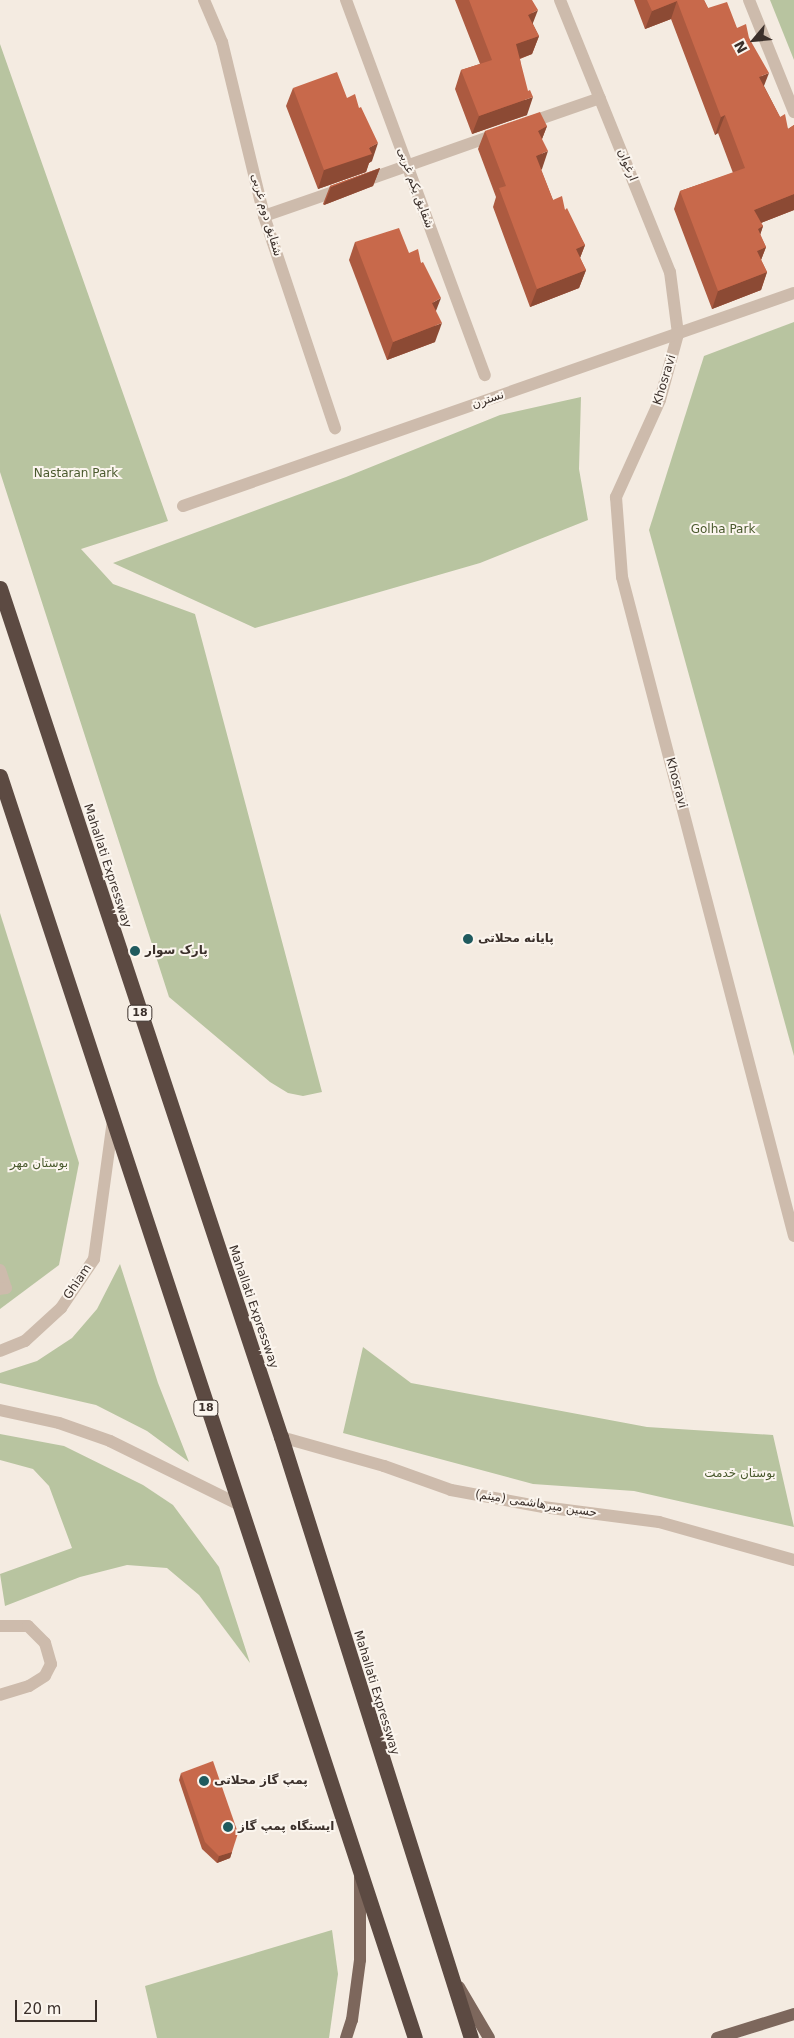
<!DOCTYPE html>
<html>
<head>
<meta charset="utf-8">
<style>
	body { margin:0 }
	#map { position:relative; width:794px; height:2038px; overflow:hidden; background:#f4ebe1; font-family:"DejaVu Sans",Vazirmatn,sans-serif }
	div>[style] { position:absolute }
	.green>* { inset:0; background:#b8c4a0 }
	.minor>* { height:12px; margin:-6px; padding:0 6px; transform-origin:6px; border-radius:6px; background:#cdbbac }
	.major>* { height:12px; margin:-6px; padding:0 6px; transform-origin:6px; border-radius:6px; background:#7d675c }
	.highway>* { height:15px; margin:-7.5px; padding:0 7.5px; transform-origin:7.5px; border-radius:7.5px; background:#5c4a42 }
	.wall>* { inset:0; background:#ac5a40 }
	.shaded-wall>* { inset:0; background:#8c4a34 }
	.building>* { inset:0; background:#c8694b }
	.dots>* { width:14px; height:14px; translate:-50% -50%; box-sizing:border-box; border:2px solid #fbf5ee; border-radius:50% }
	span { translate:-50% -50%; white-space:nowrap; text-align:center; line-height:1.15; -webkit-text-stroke:4px #fbf5ee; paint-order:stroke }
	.shield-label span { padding:1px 4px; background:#fbf5ee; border:1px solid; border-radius:4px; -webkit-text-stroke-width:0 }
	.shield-label { font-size:11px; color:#3b302b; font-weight:700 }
	.street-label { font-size:12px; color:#3b302b }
	.park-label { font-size:12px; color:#4a5a2e }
	.poi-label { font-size:12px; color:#3b302b; font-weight:700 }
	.left { translate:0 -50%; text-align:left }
	.north { position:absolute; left:729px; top:15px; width:50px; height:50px; -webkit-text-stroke:4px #fbf5ee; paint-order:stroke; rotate:242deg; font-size:14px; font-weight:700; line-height:20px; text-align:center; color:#3b302b }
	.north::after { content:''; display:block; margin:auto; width:18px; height:22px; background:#3b302b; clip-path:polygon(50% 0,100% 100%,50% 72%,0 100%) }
	.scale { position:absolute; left:15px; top:2000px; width:82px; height:22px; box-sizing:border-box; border:2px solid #3b302b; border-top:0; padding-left:6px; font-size:15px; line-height:18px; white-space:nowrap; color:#3b302b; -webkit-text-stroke:4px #fbf5ee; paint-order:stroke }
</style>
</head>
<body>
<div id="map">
	<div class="green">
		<div style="clip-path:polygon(770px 0,794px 0,794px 60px)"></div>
		<div style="clip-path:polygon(0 44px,168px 521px,81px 549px,113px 584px,195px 614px,322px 1092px,303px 1096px,288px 1093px,270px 1082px,169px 997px,0 472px)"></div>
		<div style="clip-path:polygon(794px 322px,794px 1056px,649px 530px,704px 356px)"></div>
		<div style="clip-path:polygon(581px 397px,579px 469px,588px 520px,480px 563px,255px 628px,113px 563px,346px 477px,500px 415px)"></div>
		<div style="clip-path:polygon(0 913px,79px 1163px,59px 1265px,0 1309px)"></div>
		<div style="clip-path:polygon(120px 1264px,158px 1383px,189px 1462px,147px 1431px,96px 1405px,0 1383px,0 1373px,37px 1361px,72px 1338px,97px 1309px)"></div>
		<div style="clip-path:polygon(363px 1347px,411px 1383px,647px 1427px,773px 1435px,794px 1527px,634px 1491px,533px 1484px,343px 1433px)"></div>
		<div style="clip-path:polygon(0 1434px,64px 1446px,143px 1485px,173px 1505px,219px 1567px,250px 1663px,199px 1595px,167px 1568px,127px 1565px,80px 1577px,5px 1606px,0 1574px,72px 1548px,49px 1486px,33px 1469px,0 1460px)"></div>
		<div style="clip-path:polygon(332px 1930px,338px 1974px,329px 2038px,157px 2038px,145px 1986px)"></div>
	</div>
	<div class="minor">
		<div style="left:204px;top:0;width:46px;rotate:66.8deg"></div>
		<div style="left:222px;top:42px;width:179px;rotate:76.4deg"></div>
		<div style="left:264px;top:216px;width:224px;rotate:71.5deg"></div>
		<div style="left:346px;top:0;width:400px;rotate:69.7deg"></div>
		<div style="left:560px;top:0;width:293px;rotate:68deg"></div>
		<div style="left:670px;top:272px;width:63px;rotate:82.6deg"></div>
		<div style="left:678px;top:334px;width:68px;rotate:105.3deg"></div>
		<div style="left:660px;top:400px;width:107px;rotate:114.4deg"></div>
		<div style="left:616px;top:497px;width:80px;rotate:85.7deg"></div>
		<div style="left:622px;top:577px;width:681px;rotate:75.37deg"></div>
		<div style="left:749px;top:0;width:121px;rotate:68.1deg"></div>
		<div style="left:528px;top:123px;width:76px;rotate:-19.1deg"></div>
		<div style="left:361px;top:182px;width:144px;rotate:-19.4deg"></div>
		<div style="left:264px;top:216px;width:83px;rotate:-19.1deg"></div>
		<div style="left:183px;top:506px;width:647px;rotate:-19.22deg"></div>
		<div style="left:0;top:1270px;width:19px;rotate:72deg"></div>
		<div style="left:6px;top:1288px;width:6px;rotate:171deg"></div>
		<div style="left:0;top:1351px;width:27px;rotate:-22deg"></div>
		<div style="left:25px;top:1341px;width:49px;rotate:-42.5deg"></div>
		<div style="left:61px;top:1308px;width:59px;rotate:-56deg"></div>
		<div style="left:94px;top:1259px;width:139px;rotate:-82.2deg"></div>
		<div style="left:0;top:1410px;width:60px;rotate:12.4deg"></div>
		<div style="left:59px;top:1423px;width:54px;rotate:19.4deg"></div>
		<div style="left:110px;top:1441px;width:145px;rotate:26.2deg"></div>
		<div style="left:281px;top:1437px;width:107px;rotate:15.7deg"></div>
		<div style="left:384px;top:1466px;width:71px;rotate:19.7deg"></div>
		<div style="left:451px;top:1490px;width:94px;rotate:10.5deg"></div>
		<div style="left:543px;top:1507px;width:117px;rotate:7.4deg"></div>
		<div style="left:659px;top:1522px;width:140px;rotate:15.7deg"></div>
		<div style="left:0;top:1626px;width:28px"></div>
		<div style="left:28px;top:1626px;width:24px;rotate:45deg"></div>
		<div style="left:45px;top:1643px;width:22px;rotate:74deg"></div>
		<div style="left:51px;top:1664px;width:13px;rotate:117deg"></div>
		<div style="left:45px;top:1676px;width:19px;rotate:148deg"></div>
		<div style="left:29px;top:1686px;width:30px;rotate:163deg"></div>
	</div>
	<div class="major">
		<div style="left:459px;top:1987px;width:59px;rotate:59.5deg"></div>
		<div style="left:346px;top:2038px;width:19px;rotate:-72deg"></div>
		<div style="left:352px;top:2020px;width:61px;rotate:-82.4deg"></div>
		<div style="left:360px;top:1960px;width:83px;rotate:-90deg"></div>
		<div style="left:717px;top:2038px;width:81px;rotate:-17.3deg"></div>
	</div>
	<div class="highway">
		<div style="left:0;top:588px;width:894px;rotate:71.69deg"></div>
		<div style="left:281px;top:1437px;width:630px;rotate:72.46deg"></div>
		<div style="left:0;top:776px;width:1328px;rotate:71.8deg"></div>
	</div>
	<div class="wall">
		<div style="clip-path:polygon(455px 0,532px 0,533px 24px,539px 36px,532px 54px,520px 59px,527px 115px,472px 134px,455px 89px,461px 70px,480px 64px)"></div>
		<div style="clip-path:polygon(634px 0,704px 0,708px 8px,737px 28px,749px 38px,764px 86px,780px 117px,788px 129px,794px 125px,794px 210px,761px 223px,763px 226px,760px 235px,766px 247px,761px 260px,767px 272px,761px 290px,712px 309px,674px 209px,680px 191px,733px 173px,718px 133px,715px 135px,671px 19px,645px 29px)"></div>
		<div style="clip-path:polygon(293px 88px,372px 161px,369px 163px,366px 172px,318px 189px,286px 106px)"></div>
		<div style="clip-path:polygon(547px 126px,542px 139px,542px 169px,541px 170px,553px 200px,565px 210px,585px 245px,580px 258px,586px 270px,579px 288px,530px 307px,493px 207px,496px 197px,478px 149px,485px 131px)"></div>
		<div style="clip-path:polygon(380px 168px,373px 186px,324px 205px,323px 204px,330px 186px)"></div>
		<div style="clip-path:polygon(355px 242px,409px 253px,421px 263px,436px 311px,435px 342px,387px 360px,349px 260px)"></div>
		<div style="clip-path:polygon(181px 1773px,232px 1852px,230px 1858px,217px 1863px,202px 1849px,179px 1780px)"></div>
	</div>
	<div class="shaded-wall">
		<div style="clip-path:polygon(677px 1px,671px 19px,645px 29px,652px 11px)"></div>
		<div style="clip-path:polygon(538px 10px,531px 28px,528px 15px)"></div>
		<div style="clip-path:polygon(539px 36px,532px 54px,510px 62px,516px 44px)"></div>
		<div style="clip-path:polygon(769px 73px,762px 91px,759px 77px)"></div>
		<div style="clip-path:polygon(533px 97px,527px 115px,472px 134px,479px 116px)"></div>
		<div style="clip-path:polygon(725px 115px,718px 133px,715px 135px,721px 117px)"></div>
		<div style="clip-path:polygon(547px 126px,540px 144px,538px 131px)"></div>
		<div style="clip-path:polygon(378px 143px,372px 161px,369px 163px,366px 172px,318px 189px,324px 170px)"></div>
		<div style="clip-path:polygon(548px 151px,542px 169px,529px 174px,536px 156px)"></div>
		<div style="clip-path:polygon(380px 168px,373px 186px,324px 205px,331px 187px)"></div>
		<div style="clip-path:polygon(794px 194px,794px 210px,748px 228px,754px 210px)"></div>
		<div style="clip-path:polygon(763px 226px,757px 244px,758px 229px)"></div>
		<div style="clip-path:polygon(585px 245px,578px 263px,576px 249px)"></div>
		<div style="clip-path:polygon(766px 247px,759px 265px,757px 251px)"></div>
		<div style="clip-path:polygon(586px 270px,579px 288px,530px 307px,537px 289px)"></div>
		<div style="clip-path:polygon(767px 272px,761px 290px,712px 309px,718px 291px)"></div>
		<div style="clip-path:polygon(441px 298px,434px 316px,432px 303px)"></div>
		<div style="clip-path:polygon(442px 323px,435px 342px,387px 360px,393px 342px)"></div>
		<div style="clip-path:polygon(232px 1852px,230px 1858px,217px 1863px,219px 1856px)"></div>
	</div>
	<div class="building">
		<div style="clip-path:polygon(469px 0,532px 0,538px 10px,528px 15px,539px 36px,516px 44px,528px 91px,530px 90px,533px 97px,479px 116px,461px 70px,492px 60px)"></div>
		<div style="clip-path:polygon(647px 0,704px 0,708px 8px,727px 2px,737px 28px,746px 24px,749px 38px,769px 73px,759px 77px,780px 117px,785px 114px,788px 129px,794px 125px,794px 194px,754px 210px,763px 226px,758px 229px,766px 247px,757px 251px,767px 272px,718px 291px,680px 191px,745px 168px,725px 115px,721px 117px,677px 1px,652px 11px)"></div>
		<div style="clip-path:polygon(337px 72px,347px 98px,355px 94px,359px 108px,361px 107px,378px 143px,369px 148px,372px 154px,324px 170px,293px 88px)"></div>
		<div style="clip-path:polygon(540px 112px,547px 126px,538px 131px,548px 151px,536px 156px,553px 200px,562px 196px,565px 210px,567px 208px,585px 245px,576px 249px,586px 270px,537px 289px,499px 188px,506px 186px,485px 131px)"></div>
		<div style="clip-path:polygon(380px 168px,331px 187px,330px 186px)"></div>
		<div style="clip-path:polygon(399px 228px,409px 253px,418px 249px,421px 263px,423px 262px,441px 298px,432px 303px,442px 323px,393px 342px,355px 242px)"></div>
		<div style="clip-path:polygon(213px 1761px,238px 1833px,232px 1852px,219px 1856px,205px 1842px,181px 1773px)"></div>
	</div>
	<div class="dots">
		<div style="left:468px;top:939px;background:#1f5a5e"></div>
		<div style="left:135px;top:951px;background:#1f5a5e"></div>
		<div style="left:204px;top:1781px;background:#1f5a5e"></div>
		<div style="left:228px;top:1827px;background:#1f5a5e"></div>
	</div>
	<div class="shield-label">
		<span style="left:140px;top:1013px">18</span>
		<span style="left:206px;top:1408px">18</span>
	</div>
	<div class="street-label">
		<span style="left:627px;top:165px;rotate:68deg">ارغوان</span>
		<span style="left:415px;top:188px;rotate:70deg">شقایق یکم غربی</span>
		<span style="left:266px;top:215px;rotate:74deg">شقایق دوم غربی</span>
		<span style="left:665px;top:380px;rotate:-73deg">Khosravi</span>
		<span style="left:488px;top:400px;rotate:-19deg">نسترن</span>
		<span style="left:676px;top:783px;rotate:75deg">Khosravi</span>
		<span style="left:107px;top:866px;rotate:72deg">Mahallati Expressway</span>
		<span style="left:78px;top:1282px;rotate:-56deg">Ghiam</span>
		<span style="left:253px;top:1307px;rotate:71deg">Mahallati Expressway</span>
		<span style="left:536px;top:1504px;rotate:9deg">حسین میرهاشمی (میثم)</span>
		<span style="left:376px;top:1693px;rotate:73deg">Mahallati Expressway</span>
	</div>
	<div class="park-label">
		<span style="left:76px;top:474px">Nastaran Park</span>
		<span style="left:723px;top:530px">Golha Park</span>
		<span style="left:39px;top:1164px">بوستان مهر</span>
		<span style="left:740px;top:1474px">بوستان خدمت</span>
	</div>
	<div class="poi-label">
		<span class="left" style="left:478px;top:939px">پایانه محلاتی</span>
		<span class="left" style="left:145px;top:951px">پارک سوار</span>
		<span class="left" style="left:214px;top:1781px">پمپ گاز محلاتی</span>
		<span class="left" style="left:238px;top:1827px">ایستگاه پمپ گاز</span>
	</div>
	<div class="north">N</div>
	<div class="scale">20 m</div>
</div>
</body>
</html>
